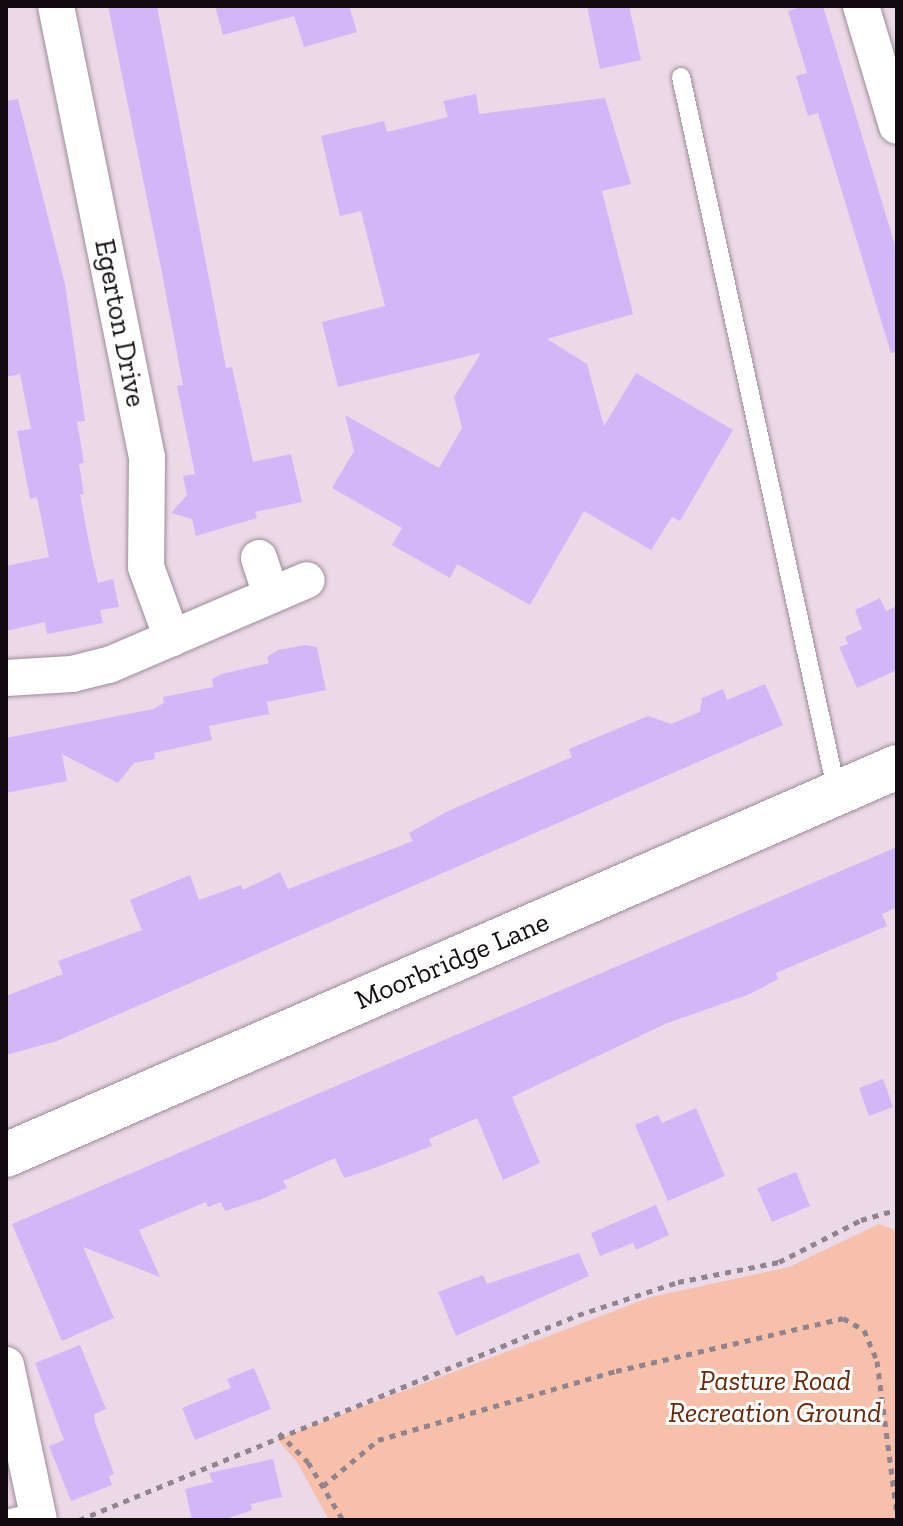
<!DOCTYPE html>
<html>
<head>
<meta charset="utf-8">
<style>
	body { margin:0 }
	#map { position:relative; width:903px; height:1526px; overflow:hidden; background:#ecd9e7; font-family:"Zilla Slab",serif }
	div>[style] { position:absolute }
	.green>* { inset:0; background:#f7c0ab }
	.building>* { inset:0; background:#d2b7f8 }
	.path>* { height:5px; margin-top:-2.5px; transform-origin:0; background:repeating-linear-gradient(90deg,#92848e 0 6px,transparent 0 12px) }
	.roads { filter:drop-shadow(0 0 2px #9d8c98) drop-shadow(0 0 2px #9d8c98) }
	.service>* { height:18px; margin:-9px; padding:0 9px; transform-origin:9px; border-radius:9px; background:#fff }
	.minor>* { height:36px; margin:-18px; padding:0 18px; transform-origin:18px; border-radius:18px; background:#fff }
	.tertiary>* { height:44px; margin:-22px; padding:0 22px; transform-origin:22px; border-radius:22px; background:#fff }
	span { translate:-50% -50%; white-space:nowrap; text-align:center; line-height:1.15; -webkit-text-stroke:6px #fff; paint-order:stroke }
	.street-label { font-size:28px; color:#110b0f }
	.park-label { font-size:28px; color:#672709; font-style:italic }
	.frame { position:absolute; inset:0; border:8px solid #110b0f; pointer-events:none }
</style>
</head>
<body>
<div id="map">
	<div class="green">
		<div style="clip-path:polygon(879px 1224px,897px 1231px,897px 1520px,329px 1520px,297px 1462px,277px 1439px,651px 1297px,789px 1267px)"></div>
	</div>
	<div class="building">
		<div style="clip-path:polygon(108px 6px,157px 6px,226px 368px,232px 367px,253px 462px,291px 454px,302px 502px,255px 512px,257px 518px,196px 536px,192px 519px,171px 513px,187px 495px,183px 476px,195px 474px,177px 386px,183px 385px,162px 273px)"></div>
		<div style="clip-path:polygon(215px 6px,349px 6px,357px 32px,304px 47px,294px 16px,223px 35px)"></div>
		<div style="clip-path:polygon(587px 6px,629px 6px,641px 60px,600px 69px)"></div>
		<div style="clip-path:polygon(804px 6px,823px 6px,897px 252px,897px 352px,891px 353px,818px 113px,808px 116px,796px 76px,807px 73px,788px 11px)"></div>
		<div style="clip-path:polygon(476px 94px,479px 114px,605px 98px,631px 184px,602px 191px,633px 314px,547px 339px,587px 364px,604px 426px,636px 373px,733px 430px,680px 521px,672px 517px,651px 550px,584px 511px,530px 605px,457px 564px,450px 578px,392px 545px,402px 528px,332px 488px,354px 451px,345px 415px,439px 468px,462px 428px,454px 397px,481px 353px,338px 387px,322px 322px,385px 306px,361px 211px,340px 216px,321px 136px,384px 121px,387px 132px,448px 117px,443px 101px)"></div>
		<div style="clip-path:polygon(18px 99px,65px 284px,85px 421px,77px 422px,84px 463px,79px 464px,84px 494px,80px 495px,91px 553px,98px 583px,113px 579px,119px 607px,100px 610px,103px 623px,47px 634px,45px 622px,6px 631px,6px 566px,49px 557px,37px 497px,30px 499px,17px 431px,31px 429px,20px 374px,6px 377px,6px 101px)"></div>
		<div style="clip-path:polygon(880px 598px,886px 611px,897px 606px,897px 670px,857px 688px,839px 647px,848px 644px,845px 637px,862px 629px,855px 610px)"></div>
		<div style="clip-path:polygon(305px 645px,317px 647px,326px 690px,267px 702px,269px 714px,209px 726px,212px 740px,154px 753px,155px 759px,134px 763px,118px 783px,62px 754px,67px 781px,6px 793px,6px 738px,153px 709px,164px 703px,163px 697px,213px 687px,212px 679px,222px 674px,269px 663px,267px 657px,278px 650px)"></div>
		<div style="clip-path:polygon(765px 684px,783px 725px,57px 1041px,6px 1055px,6px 996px,63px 974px,58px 961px,142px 930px,130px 900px,190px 875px,199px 900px,241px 885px,243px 890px,280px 872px,288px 889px,413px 841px,409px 833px,448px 811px,572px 757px,569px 749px,648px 716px,671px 724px,700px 712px,702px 698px,723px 689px,727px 700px)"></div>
		<div style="clip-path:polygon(897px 847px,897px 907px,882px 914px,887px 926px,776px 973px,778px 979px,750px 994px,665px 1024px,512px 1097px,540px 1163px,503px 1180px,477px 1118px,429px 1139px,432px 1146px,369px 1170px,344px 1178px,335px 1158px,283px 1181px,287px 1188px,262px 1199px,225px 1211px,221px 1202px,208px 1207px,206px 1202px,139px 1230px,160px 1277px,83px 1247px,114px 1318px,62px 1341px,12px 1224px)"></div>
		<div style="clip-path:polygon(883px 1079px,893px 1107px,869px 1116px,859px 1088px)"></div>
		<div style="clip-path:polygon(696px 1108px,725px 1176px,668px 1201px,635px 1125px,658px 1115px,662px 1123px)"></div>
		<div style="clip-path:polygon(796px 1172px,810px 1206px,772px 1222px,757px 1188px)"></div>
		<div style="clip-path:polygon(656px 1205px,669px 1235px,636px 1250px,633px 1243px,600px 1256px,591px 1233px)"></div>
		<div style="clip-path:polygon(579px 1253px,589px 1276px,456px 1336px,438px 1292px,483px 1275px,487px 1284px)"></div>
		<div style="clip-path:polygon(80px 1345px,106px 1409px,94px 1414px,95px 1422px,114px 1474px,109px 1476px,112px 1485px,71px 1501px,49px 1446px,64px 1440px,35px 1363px)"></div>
		<div style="clip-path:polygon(254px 1368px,271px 1409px,195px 1440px,182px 1408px,231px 1388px,227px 1379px)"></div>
		<div style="clip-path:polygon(273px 1459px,282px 1497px,251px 1504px,252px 1510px,223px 1520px,192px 1520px,185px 1489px,213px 1482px,209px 1473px)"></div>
	</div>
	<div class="path">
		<div style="left:279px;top:1433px;width:41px;rotate:45deg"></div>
		<div style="left:308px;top:1462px;width:68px;rotate:58.9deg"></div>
		<div style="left:323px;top:1486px;width:72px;rotate:-39.9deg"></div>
		<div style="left:378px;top:1440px;width:248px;rotate:-16.2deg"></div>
		<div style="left:616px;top:1371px;width:233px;rotate:-13.1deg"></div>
		<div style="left:843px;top:1318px;width:24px;rotate:30deg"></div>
		<div style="left:864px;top:1330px;width:34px;rotate:67deg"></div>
		<div style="left:877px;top:1361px;width:154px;rotate:82.6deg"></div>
		<div style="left:79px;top:1520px;width:539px;rotate:-22.33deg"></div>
		<div style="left:578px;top:1315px;width:105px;rotate:-18.3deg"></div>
		<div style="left:678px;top:1282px;width:103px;rotate:-11.2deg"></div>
		<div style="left:779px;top:1262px;width:92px;rotate:-27.1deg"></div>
		<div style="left:861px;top:1220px;width:33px;rotate:-16deg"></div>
	</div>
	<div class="roads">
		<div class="service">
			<div style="left:681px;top:77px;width:733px;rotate:77.71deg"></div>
			<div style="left:6px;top:1519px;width:32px;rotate:-13deg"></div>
		</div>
		<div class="minor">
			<div style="left:56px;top:6px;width:461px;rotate:78.6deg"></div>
			<div style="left:147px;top:458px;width:109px;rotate:90.5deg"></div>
			<div style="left:146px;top:567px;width:76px;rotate:69.9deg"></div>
			<div style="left:861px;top:6px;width:125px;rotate:73.3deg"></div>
			<div style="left:259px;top:558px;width:39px;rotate:72deg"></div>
			<div style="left:6px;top:678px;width:66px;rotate:-3.5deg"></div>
			<div style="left:72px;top:674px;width:38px;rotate:-14deg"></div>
			<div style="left:109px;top:665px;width:215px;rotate:-23.2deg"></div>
			<div style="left:6px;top:1365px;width:158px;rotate:78deg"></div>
		</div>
		<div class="tertiary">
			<div style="left:6px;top:1155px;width:972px;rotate:-23.53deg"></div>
		</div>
	</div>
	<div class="street-label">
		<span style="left:120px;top:323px;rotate:79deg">Egerton Drive</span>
		<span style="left:452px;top:961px;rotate:-23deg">Moorbridge Lane</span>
	</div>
	<div class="park-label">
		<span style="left:775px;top:1397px">Pasture Road<br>Recreation Ground</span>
	</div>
	<div class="frame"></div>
</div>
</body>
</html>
